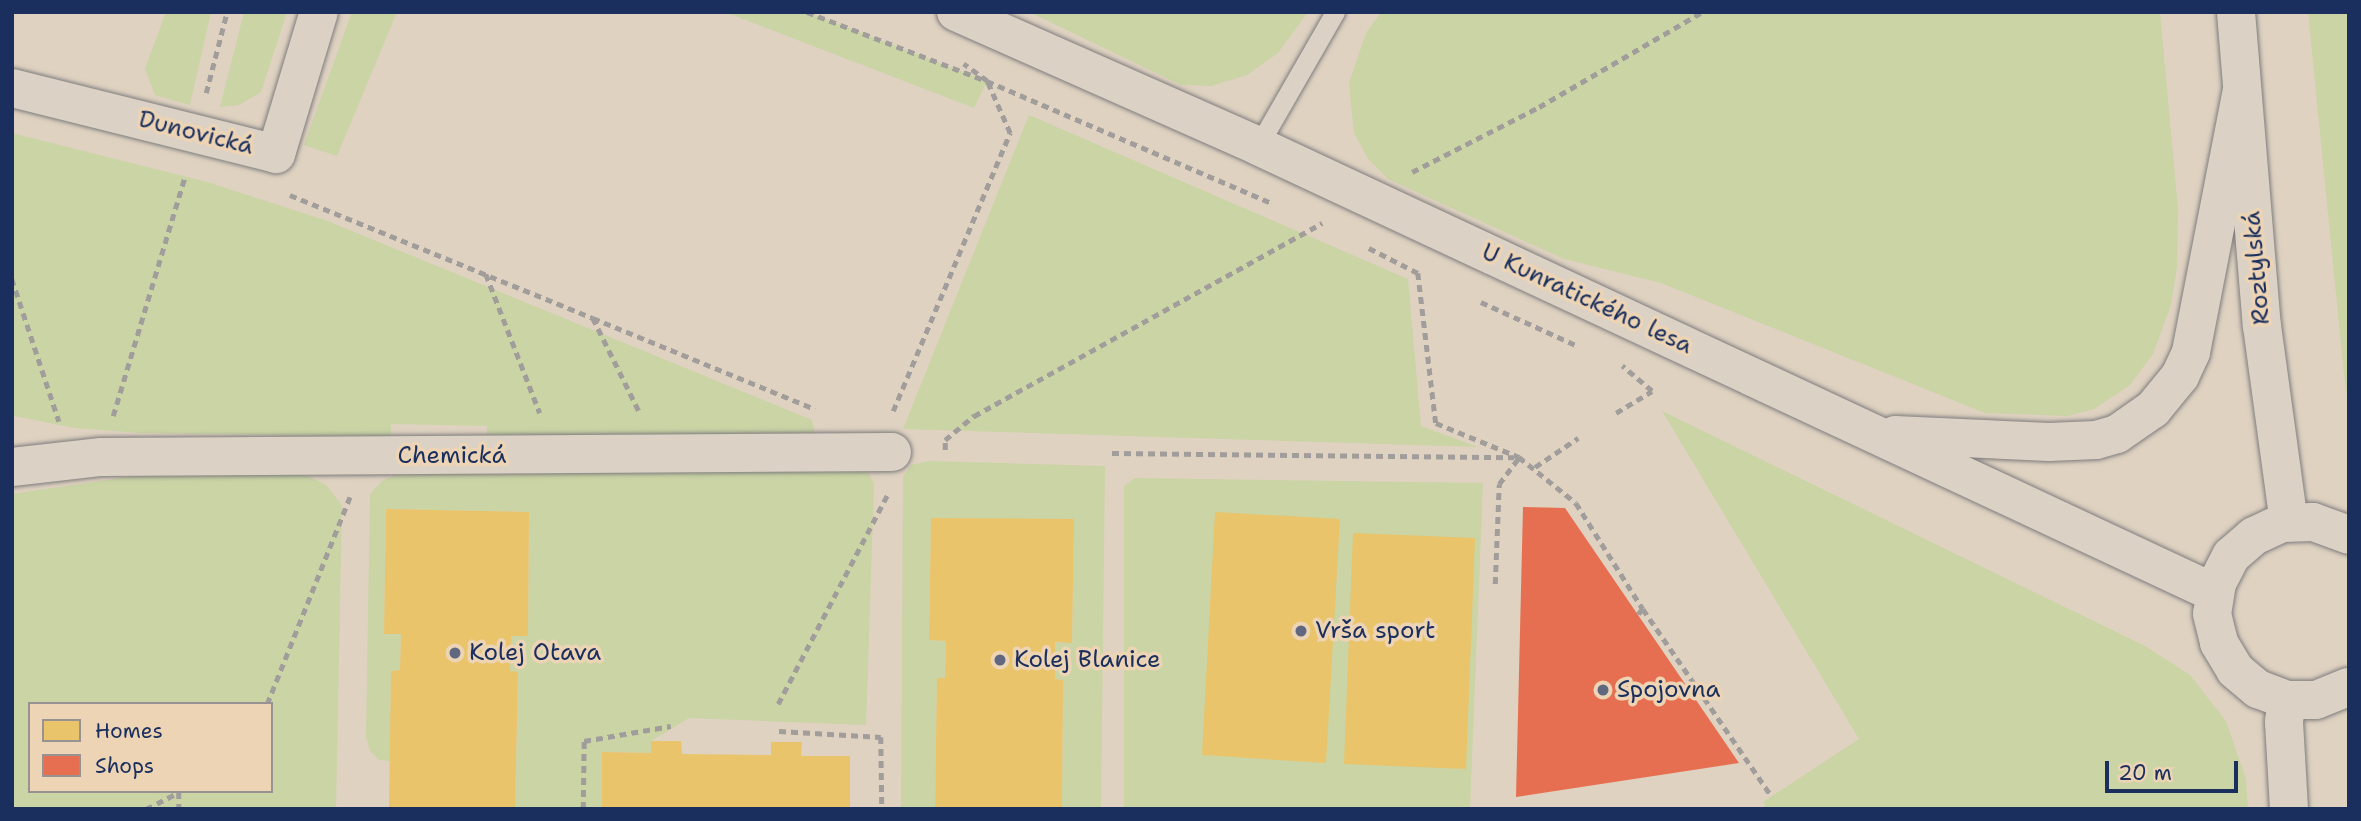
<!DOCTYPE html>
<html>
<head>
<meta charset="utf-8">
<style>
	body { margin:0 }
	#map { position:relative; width:2361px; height:821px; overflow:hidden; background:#dfd2c1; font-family:"Shantell Sans",sans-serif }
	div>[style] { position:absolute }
	.green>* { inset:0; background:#cad4a5 }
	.homes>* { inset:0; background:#e9c46a }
	.shops>* { inset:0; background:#e76f51 }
	.path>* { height:4.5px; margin-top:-2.25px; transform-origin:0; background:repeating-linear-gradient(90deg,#a19d9b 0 7px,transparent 0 12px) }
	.roads { filter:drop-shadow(0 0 2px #7f7d7e) drop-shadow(0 0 2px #7f7d7e) }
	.lane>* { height:19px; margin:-9.5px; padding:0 9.5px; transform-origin:9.5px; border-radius:9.5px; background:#dbd1c5 }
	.street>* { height:38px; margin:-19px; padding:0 19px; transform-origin:19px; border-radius:19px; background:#dbd1c5 }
	.secondary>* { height:38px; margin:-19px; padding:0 19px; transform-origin:19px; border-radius:19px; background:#dbd1c5 }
	.dots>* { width:19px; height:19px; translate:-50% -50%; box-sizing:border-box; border:4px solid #ecd4b4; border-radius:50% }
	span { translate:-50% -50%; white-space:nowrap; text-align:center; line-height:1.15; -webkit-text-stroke:7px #ecd4b4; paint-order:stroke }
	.street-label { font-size:24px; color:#1b2f5e }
	.poi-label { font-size:24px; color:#1b2f5e }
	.left { translate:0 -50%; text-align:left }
	.frame { position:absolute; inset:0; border:14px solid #1b2f5e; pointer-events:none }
	.legend { position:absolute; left:28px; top:702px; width:245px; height:91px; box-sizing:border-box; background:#ecd4b4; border:2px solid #989292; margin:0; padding:9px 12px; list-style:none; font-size:21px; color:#1b2f5e }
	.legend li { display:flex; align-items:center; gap:14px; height:35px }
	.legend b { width:35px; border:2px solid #989292 }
	.scale { position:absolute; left:2105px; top:761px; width:133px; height:32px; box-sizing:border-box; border:4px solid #1b2f5e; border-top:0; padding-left:9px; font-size:21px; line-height:24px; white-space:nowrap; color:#1b2f5e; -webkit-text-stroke:5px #ecd4b4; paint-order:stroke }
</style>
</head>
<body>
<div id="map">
	<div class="green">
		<div style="clip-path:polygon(166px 12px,211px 12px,190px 105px,155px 95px,145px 69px)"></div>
		<div style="clip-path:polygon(244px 12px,287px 12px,261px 92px,239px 105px,220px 107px)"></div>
		<div style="clip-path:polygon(352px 12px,397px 12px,337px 156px,304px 145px)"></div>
		<div style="clip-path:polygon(725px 12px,807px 12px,987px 81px,974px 108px)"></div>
		<div style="clip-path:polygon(1029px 12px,1308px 12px,1278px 53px,1247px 75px,1211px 86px,1181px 85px)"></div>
		<div style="clip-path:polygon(1381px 12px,2160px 12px,2178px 209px,2177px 267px,2171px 305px,2153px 354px,2130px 385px,2094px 409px,2067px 416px,1985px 413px,1661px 283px,1564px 259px,1388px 179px,1368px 159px,1354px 133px,1349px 83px,1366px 33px)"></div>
		<div style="clip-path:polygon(2308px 12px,2349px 12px,2349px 412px,2344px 374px)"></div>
		<div style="clip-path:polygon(1029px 115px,1408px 279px,1421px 426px,1478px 447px,903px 429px)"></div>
		<div style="clip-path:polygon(12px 133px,207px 182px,325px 220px,812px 420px,815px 434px,487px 439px,487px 426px,391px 424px,391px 437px,140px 433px,75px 428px,14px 416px)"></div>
		<div style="clip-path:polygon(1662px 411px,2145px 646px,2190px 675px,2226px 721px,2246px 779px,2248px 809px,1767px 809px,1763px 802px,1859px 739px)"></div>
		<div style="clip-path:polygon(930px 461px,1105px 466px,1101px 809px,1062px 809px,1063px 680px,1055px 679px,1055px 643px,1072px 642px,1074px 520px,931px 518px,929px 640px,946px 641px,945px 678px,937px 679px,935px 809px,901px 809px,903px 477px,911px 465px)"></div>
		<div style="clip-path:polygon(evenodd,298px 471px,326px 485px,342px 505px,336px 809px,12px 809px,12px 494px,162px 472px,298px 471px,30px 704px,271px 704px,271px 791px,30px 791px,30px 704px)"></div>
		<div style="clip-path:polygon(868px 471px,874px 484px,866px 725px,689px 718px,651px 741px,651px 753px,603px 752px,602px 809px,515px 809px,518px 672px,510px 671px,511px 636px,528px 636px,529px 512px,386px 509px,384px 634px,401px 634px,400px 670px,391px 671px,390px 761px,379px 760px,370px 751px,366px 737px,370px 494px,382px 481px,402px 472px)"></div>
		<div style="clip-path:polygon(1135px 478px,1483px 483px,1470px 809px,1124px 809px,1124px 486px)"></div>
	</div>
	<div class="homes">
		<div style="clip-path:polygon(386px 509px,529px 512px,528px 636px,511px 636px,510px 671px,518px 672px,515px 809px,389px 809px,391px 671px,400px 670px,401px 634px,384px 634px)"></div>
		<div style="clip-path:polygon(1215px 512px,1340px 519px,1326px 763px,1202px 755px)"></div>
		<div style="clip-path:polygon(931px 518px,1074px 519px,1072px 643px,1055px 642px,1055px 679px,1063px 680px,1062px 809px,935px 809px,937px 678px,945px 678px,946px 641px,929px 640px)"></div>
		<div style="clip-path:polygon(1353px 533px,1475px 538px,1466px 769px,1344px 764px)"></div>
		<div style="clip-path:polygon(651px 741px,681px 741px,682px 754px,771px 755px,771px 742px,802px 742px,801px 756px,850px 756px,850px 809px,602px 809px,602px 752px,651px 753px)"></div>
	</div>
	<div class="shops">
		<div style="clip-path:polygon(1523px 507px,1565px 508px,1739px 763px,1516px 797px)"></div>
	</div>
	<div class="path">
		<div style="left:807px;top:12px;width:193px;rotate:21deg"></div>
		<div style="left:987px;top:81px;width:310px;rotate:23.2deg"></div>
		<div style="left:206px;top:93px;width:84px;rotate:-75.5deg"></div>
		<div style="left:1412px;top:172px;width:143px;rotate:-27.1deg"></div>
		<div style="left:1539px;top:107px;width:189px;rotate:-30.2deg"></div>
		<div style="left:290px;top:195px;width:327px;rotate:22.1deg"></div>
		<div style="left:593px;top:318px;width:106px;rotate:63.7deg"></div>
		<div style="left:1369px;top:248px;width:55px;rotate:27deg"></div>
		<div style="left:1418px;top:273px;width:151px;rotate:83.2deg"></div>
		<div style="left:1436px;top:423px;width:90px;rotate:22.3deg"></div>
		<div style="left:1519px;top:457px;width:73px;rotate:38.9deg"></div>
		<div style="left:1576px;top:503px;width:125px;rotate:57.7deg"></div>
		<div style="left:1643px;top:609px;width:9px;rotate:131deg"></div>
		<div style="left:486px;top:274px;width:149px;rotate:68.8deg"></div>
		<div style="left:12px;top:279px;width:150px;rotate:71.7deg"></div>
		<div style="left:1481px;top:302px;width:104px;rotate:24.4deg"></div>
		<div style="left:593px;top:318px;width:240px;rotate:22.3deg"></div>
		<div style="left:893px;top:411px;width:302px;rotate:-67.2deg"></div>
		<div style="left:1010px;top:133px;width:57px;rotate:-113.9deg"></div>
		<div style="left:987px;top:81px;width:29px;rotate:-144deg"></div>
		<div style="left:1616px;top:413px;width:42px;rotate:-31.4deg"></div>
		<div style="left:1652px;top:391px;width:39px;rotate:-140deg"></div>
		<div style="left:113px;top:416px;width:251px;rotate:-73.3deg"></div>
		<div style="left:945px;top:450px;width:10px;rotate:-90deg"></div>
		<div style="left:945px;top:440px;width:38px;rotate:-40deg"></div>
		<div style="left:974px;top:416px;width:398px;rotate:-29deg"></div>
		<div style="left:1112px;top:453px;width:402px;rotate:0.6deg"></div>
		<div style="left:1535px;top:467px;width:52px;rotate:-34deg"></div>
		<div style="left:1495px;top:584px;width:100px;rotate:-87.7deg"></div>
		<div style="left:1499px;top:484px;width:34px;rotate:-53deg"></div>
		<div style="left:1643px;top:609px;width:228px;rotate:55.5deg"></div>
		<div style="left:267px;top:704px;width:223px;rotate:-68.2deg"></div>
		<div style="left:778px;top:704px;width:237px;rotate:-62.4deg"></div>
		<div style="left:779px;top:731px;width:102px;rotate:3.4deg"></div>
		<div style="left:881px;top:737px;width:72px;rotate:89.2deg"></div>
		<div style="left:232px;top:792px;width:1px;rotate:-90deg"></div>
		<div style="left:146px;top:809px;width:37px;rotate:-27deg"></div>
		<div style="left:179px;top:792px;width:17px;rotate:90deg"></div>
		<div style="left:583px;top:809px;width:68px;rotate:-89.2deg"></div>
		<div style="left:584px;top:741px;width:88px;rotate:-9.8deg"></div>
	</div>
	<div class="roads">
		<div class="lane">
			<div style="left:1258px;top:146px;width:155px;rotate:-60.1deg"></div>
		</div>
		<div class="street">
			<div style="left:12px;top:88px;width:272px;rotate:14deg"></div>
			<div style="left:276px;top:154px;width:148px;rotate:-73.2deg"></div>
			<div style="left:12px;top:467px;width:90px;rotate:-6.4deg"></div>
			<div style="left:101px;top:457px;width:791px;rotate:-0.36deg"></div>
		</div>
		<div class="secondary">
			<div style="left:956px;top:12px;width:330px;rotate:23.9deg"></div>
			<div style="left:1258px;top:146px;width:1056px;rotate:25.04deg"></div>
			<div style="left:2236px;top:12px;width:315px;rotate:85.3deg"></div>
			<div style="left:2262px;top:326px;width:198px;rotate:82.2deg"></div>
			<div style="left:1895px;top:435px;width:154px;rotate:2.6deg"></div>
			<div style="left:2049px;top:442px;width:47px;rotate:-2.4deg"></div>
			<div style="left:2096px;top:440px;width:22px;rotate:-16deg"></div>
			<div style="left:2117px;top:434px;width:44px;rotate:-34.8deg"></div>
			<div style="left:2153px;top:409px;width:43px;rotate:-50.7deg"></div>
			<div style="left:2180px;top:376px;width:26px;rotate:-65deg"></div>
			<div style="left:2191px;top:352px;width:268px;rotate:-79deg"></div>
			<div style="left:2349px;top:535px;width:38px;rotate:-160deg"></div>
			<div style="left:2313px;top:522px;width:31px;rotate:178deg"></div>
			<div style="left:2282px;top:523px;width:31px;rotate:155deg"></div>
			<div style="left:2254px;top:536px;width:30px;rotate:139deg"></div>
			<div style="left:2231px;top:556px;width:30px;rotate:117deg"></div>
			<div style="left:2217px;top:583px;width:31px;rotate:99deg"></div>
			<div style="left:2212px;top:614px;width:30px;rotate:76deg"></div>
			<div style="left:2219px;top:643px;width:31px;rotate:59deg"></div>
			<div style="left:2235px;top:670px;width:30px;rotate:40deg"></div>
			<div style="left:2258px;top:689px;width:31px;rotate:21deg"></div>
			<div style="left:2287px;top:700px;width:29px"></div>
			<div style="left:2316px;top:700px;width:35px;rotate:-22deg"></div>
			<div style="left:2287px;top:700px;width:22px;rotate:98deg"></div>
			<div style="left:2284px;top:722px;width:87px;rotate:86.7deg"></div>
		</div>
	</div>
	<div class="dots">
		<div style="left:1301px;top:631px;background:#606881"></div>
		<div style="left:455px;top:653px;background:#606881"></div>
		<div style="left:1000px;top:660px;background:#606881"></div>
		<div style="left:1603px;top:690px;background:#606881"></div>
	</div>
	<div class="street-label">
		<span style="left:196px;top:133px;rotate:14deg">Dunovická</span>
		<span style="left:2257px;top:268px;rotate:-95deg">Roztylská</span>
		<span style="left:1587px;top:299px;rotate:25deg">U Kunratického lesa</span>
		<span style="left:452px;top:456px">Chemická</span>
	</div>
	<div class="poi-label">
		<span class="left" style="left:1315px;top:631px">Vrša sport</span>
		<span class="left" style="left:469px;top:653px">Kolej Otava</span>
		<span class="left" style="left:1014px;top:660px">Kolej Blanice</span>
		<span class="left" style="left:1617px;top:690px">Spojovna</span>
	</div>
	<div class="frame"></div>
	<ul class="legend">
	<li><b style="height:19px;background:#e9c46a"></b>Homes</li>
	<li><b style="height:19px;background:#e76f51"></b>Shops</li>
	</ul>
	<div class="scale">20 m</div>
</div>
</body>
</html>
